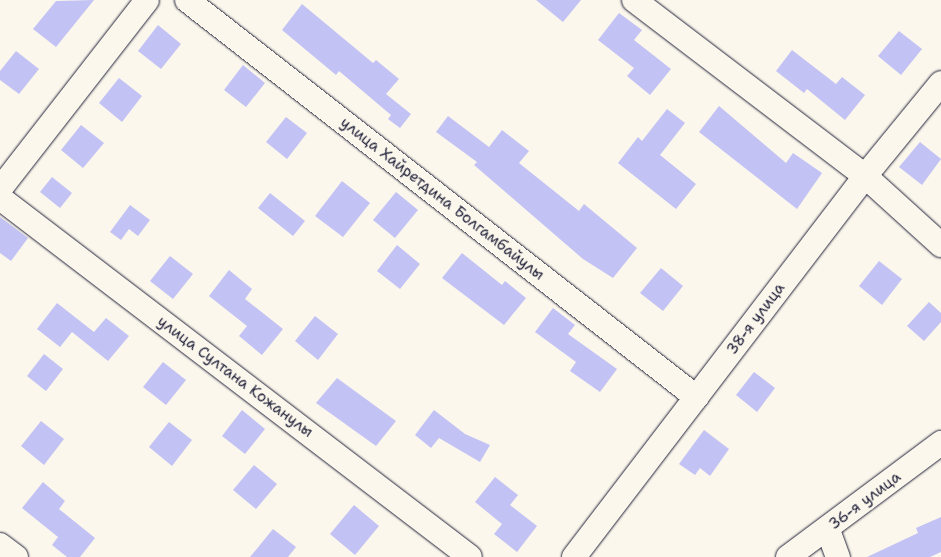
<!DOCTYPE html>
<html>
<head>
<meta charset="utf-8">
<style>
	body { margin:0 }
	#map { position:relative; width:941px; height:557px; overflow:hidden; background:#fbf7ec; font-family:"Shantell Sans",sans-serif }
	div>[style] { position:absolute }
	.building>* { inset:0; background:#c3c2f4 }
	.roads { filter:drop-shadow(0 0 1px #22223b) drop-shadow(0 0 1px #22223b) }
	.minor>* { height:24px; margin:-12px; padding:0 12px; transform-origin:12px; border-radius:12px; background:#fbf7ec }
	span { translate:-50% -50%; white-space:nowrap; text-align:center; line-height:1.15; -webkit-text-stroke:4.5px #fbf7ec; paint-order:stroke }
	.street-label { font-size:15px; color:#22223b }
</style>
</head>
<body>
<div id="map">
	<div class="building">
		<div style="clip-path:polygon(94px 0,56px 47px,33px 29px,56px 1px)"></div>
		<div style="clip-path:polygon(536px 0,581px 0,563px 22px)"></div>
		<div style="clip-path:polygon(302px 4px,373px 63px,376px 60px,399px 79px,386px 94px,411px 114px,400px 128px,388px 119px,391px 115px,339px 71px,336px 75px,282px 30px)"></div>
		<div style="clip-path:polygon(619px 13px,642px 30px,634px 40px,671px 69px,650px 95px,627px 76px,634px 68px,598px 40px)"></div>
		<div style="clip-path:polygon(158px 25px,181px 44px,161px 69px,138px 51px)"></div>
		<div style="clip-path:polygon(899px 31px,922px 49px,901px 75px,878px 56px)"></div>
		<div style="clip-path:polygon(792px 50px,836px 84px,842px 77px,865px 95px,845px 120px,807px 89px,804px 93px,776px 71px)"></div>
		<div style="clip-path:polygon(16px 51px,39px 69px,19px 94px,0 80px,0 71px)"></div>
		<div style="clip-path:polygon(243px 65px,265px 83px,246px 107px,224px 90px)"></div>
		<div style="clip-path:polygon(119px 78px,142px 96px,122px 122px,99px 103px)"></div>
		<div style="clip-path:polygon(719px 106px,786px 163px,793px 153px,822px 173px,797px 209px,699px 132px)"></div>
		<div style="clip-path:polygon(667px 109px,685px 123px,660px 155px,696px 184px,676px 209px,618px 163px,638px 137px,642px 141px)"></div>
		<div style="clip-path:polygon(448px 116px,489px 147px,502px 130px,529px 151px,519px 163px,579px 211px,584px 204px,637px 248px,613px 278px,583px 259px,474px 165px,477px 162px,436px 132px)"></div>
		<div style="clip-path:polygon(286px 117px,307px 133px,287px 159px,266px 142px)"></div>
		<div style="clip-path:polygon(81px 125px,104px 143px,83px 168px,61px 150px)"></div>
		<div style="clip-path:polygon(920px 142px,941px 159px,922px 185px,899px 167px)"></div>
		<div style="clip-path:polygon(52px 177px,72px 193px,60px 208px,40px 192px)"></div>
		<div style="clip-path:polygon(342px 181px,370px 203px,343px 237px,315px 216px)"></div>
		<div style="clip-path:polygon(396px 192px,418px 210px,395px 238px,373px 220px)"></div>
		<div style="clip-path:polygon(270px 193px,305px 221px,293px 236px,258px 208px)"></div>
		<div style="clip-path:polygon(130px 205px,150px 220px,138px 236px,129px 229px,121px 240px,110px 232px)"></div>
		<div style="clip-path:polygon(0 217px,28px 238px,11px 261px,0 253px)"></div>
		<div style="clip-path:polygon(397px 245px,420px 264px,400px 289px,377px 271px)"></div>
		<div style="clip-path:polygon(462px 253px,502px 285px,505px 281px,526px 298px,504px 325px,442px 278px)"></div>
		<div style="clip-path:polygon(170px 256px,193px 274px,173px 299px,150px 281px)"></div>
		<div style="clip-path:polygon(879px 261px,902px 279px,882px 305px,859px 286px)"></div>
		<div style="clip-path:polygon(661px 268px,683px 286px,663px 311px,640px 293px)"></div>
		<div style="clip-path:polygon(229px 270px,252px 289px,245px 299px,283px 329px,262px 355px,239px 336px,247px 326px,209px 296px)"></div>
		<div style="clip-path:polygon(929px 302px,941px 313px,941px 322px,924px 341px,907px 326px)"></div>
		<div style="clip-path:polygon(57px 303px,94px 332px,106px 318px,129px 336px,108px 361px,72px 332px,60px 347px,37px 329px)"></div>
		<div style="clip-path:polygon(553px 308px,575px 325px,568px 334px,617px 369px,600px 392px,570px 371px,576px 362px,535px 332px)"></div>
		<div style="clip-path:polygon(315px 316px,338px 334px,318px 360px,295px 341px)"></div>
		<div style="clip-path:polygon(44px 354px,63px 369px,46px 391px,27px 376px)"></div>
		<div style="clip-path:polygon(163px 362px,186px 380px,166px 405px,143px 387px)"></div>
		<div style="clip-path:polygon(754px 372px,775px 388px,757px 412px,736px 395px)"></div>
		<div style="clip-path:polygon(337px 378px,396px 421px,376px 446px,316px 403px)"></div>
		<div style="clip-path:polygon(242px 410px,265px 429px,245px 454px,222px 436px)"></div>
		<div style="clip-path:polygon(434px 410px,465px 434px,490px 445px,480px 462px,439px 438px,431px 448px,415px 435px)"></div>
		<div style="clip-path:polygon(41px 421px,64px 439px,44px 465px,21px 446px)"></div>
		<div style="clip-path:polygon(169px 422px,192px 440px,172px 466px,149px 447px)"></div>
		<div style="clip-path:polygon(704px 430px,729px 449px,710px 476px,700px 468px,695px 475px,679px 464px)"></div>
		<div style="clip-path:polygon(254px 465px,277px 484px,256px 509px,233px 490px)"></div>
		<div style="clip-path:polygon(495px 477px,518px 495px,510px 505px,537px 526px,517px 552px,494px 534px,502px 524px,475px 502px)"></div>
		<div style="clip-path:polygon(43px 482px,65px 501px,59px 509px,95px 538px,80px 557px,67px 557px,52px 545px,58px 537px,22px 508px)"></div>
		<div style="clip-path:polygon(354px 505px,379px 526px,355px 555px,330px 534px)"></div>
		<div style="clip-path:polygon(941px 517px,941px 552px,930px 557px,867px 557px,918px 533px,916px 528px)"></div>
		<div style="clip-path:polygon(273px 529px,296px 547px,288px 557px,250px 557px)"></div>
	</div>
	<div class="roads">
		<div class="minor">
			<div style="left:187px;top:0;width:646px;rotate:37.95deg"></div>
			<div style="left:634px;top:0;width:290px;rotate:37.3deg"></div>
			<div style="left:865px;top:176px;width:103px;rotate:42.2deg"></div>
			<div style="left:0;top:189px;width:239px;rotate:-52.1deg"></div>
			<div style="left:0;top:198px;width:591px;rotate:37.37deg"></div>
			<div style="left:828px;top:530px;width:29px;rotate:70deg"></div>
			<div style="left:0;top:545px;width:20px;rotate:37deg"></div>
			<div style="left:574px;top:557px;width:479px;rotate:-52.6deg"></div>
			<div style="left:865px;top:176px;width:120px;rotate:-50.7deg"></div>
			<div style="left:788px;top:557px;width:191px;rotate:-36.7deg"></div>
		</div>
	</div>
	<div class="street-label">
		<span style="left:442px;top:199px;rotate:38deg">улица Хайретдина Болгамбайулы</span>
		<span style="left:756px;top:319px;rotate:-53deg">38-я улица</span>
		<span style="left:235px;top:377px;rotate:37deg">улица Султана Кожанулы</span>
		<span style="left:865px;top:501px;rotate:-37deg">36-я улица</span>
	</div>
</div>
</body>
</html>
